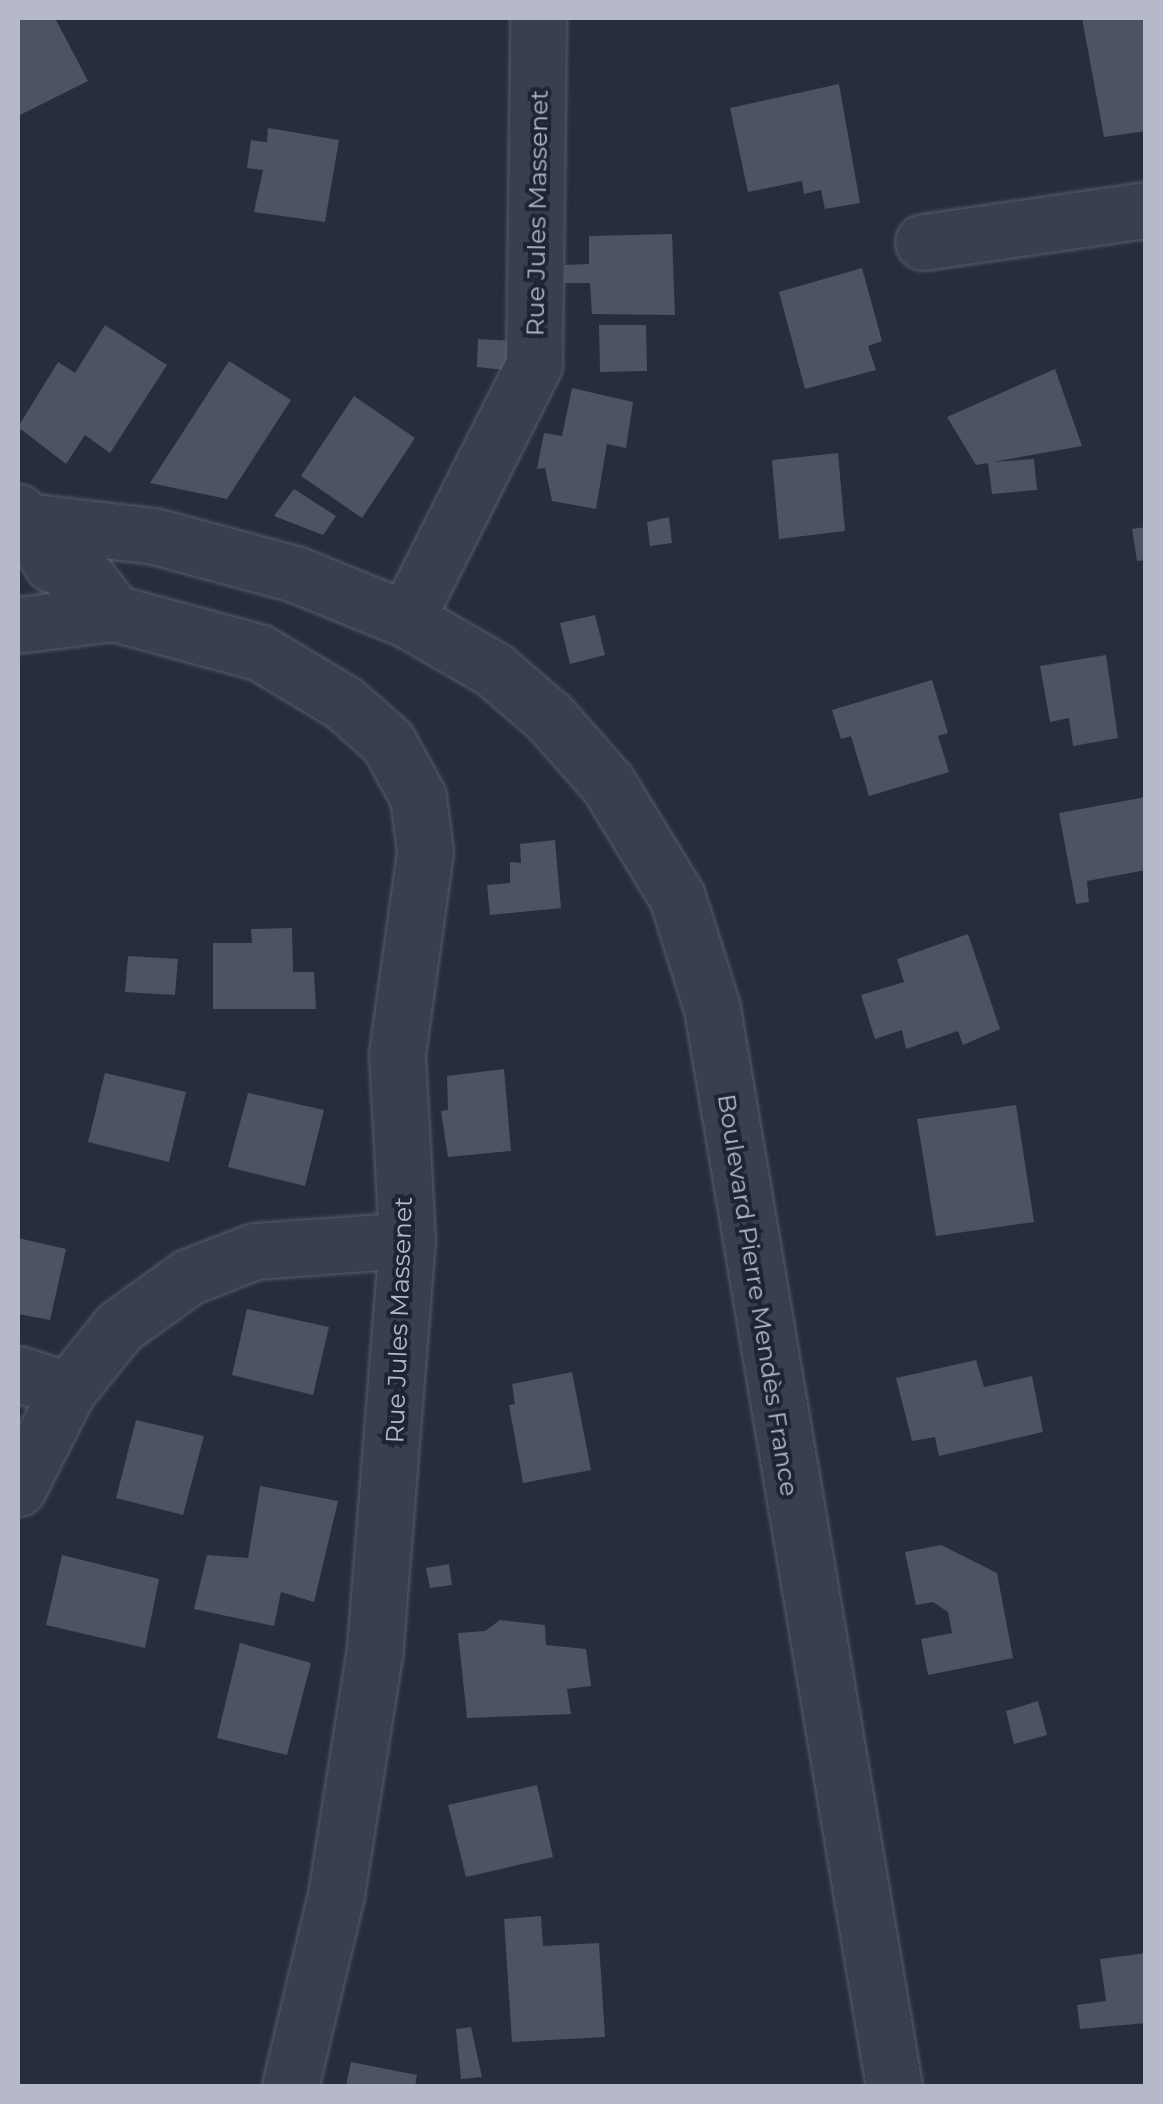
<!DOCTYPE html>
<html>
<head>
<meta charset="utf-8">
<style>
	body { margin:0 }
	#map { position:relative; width:1163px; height:2104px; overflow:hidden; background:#262d3c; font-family:Montserrat,sans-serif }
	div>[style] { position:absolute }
	.building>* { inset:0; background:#4c5365 }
	.roads { filter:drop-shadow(0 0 2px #585d6b) drop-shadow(0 0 2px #585d6b) }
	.street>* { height:55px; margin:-27.5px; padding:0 27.5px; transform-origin:27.5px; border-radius:27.5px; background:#3a3f4d }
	span { translate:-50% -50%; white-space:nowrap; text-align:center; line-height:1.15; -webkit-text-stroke:8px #1f2432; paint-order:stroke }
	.street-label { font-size:25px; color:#b6bac8 }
	.frame { position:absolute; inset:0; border:20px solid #b6bac8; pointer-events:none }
</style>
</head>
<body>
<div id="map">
	<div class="building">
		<div style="clip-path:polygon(18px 18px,55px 18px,88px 81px,18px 116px)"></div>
		<div style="clip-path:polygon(1082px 18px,1146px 18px,1146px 131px,1104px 137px)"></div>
		<div style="clip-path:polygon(839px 84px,860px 203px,825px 209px,821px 190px,804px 194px,802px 181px,748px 192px,730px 108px)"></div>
		<div style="clip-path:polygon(268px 128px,339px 140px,325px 222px,254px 212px,263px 170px,247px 168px,251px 140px,267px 142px)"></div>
		<div style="clip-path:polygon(672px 234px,675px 315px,592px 314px,590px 283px,564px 283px,565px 265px,589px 264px,589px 236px)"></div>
		<div style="clip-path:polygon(862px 268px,882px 341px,868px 346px,876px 370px,805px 389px,779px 292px)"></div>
		<div style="clip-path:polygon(105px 325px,167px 365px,110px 453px,85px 435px,66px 464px,18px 427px,58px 362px,75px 373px)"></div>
		<div style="clip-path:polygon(599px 325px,646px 325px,647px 371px,600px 372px)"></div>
		<div style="clip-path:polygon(478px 339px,516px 341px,523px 372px,477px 367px)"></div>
		<div style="clip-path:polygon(229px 361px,291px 400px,227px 499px,150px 483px)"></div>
		<div style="clip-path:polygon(1055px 369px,1082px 446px,993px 462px,1034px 459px,1037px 490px,992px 494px,988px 463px,976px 465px,947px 417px)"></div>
		<div style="clip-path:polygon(572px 388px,633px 402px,626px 448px,607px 444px,596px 509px,552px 501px,545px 468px,537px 469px,544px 433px,562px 436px)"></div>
		<div style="clip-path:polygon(354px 396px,415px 438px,362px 518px,301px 476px)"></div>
		<div style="clip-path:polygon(838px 453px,845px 531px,779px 539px,772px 460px)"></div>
		<div style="clip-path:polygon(294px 489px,336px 516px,323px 535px,274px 516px)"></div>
		<div style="clip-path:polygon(669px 517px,672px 543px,650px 546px,647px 522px)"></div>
		<div style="clip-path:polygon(1146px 527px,1146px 560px,1137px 561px,1132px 529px)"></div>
		<div style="clip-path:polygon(595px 615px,605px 655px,570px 664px,560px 623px)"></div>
		<div style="clip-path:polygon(1106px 655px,1118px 738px,1073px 746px,1069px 718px,1050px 722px,1040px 666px)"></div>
		<div style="clip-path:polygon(932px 680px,948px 733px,938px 736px,949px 772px,869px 796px,851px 736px,841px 739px,832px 710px)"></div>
		<div style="clip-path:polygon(1146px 797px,1146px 870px,1087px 881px,1089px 902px,1076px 904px,1059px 813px)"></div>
		<div style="clip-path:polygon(555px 840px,561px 908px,490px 915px,487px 885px,510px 883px,510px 862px,521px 863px,520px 844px)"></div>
		<div style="clip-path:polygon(292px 928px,293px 972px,314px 972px,316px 1009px,213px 1009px,213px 943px,252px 943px,251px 929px)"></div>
		<div style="clip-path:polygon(968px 934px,1000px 1029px,963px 1045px,958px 1031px,906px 1049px,902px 1030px,875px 1039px,861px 995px,904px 982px,897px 959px)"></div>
		<div style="clip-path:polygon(128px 956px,178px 959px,175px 995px,125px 992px)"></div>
		<div style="clip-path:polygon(504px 1069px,511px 1151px,448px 1157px,441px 1111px,448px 1110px,447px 1076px)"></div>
		<div style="clip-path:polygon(105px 1073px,186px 1092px,169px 1162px,88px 1142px)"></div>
		<div style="clip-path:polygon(248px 1093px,324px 1110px,305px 1186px,228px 1167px)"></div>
		<div style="clip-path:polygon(1016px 1105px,1034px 1222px,936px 1236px,917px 1119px)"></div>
		<div style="clip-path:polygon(18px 1238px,66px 1249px,50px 1320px,18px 1314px)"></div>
		<div style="clip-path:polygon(247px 1309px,329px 1327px,313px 1395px,232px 1375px)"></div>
		<div style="clip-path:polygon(976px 1360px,984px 1387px,1032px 1376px,1043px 1432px,939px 1456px,935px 1437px,912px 1441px,896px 1378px)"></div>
		<div style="clip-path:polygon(572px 1372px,591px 1470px,523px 1483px,509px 1405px,515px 1404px,512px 1384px)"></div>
		<div style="clip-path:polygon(136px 1420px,204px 1436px,183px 1515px,116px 1498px)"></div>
		<div style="clip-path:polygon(260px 1486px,338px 1501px,314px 1602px,281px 1592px,274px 1626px,194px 1609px,207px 1555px,248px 1558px)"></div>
		<div style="clip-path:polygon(941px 1545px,997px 1573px,1013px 1658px,928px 1675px,921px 1639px,952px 1633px,948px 1612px,933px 1602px,916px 1605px,905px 1552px)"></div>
		<div style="clip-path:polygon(62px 1555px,159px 1579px,145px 1648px,46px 1625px)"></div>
		<div style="clip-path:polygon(449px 1564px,452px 1585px,430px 1588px,426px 1568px)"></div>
		<div style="clip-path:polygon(500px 1620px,545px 1625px,546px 1645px,586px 1649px,591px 1686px,567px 1689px,571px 1714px,467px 1718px,458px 1633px,485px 1631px)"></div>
		<div style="clip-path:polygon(240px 1643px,311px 1663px,287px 1755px,217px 1738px)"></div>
		<div style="clip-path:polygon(1038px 1701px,1047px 1735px,1014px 1744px,1006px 1711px)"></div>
		<div style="clip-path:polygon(537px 1785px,553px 1857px,466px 1877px,448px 1805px)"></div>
		<div style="clip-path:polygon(541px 1916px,543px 1946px,599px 1943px,605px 2037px,512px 2042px,504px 1919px)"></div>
		<div style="clip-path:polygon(1146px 1953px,1146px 2023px,1080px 2029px,1077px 2005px,1106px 2001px,1100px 1959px)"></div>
		<div style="clip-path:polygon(471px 2027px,482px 2077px,461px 2079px,456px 2029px)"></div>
		<div style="clip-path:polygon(351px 2062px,417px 2075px,415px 2086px,346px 2086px)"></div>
	</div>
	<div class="roads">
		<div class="street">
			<div style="left:923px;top:242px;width:225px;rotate:-8.2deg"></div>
			<div style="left:18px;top:512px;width:62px;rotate:56.8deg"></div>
			<div style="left:52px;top:564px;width:40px;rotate:23.4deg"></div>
			<div style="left:89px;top:580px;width:41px;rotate:52.9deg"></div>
			<div style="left:114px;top:613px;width:97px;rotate:172.9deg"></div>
			<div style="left:18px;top:520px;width:137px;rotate:6.7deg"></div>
			<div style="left:154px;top:536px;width:146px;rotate:15.1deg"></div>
			<div style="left:295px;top:574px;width:120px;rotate:22.1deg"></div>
			<div style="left:406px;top:619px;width:100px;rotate:29.9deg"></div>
			<div style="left:493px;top:669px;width:75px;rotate:40.7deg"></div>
			<div style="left:550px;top:718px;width:88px;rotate:48.7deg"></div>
			<div style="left:608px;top:784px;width:132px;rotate:58.6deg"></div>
			<div style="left:677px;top:897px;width:116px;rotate:72.5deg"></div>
			<div style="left:712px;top:1008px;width:1093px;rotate:80.42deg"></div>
			<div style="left:114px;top:613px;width:150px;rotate:15.1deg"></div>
			<div style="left:259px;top:652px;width:99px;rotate:31deg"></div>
			<div style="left:344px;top:703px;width:59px;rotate:41.6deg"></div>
			<div style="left:388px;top:742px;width:63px;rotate:61.4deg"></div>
			<div style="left:418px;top:797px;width:55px;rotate:82.7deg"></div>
			<div style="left:425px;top:852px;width:205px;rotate:97.9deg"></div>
			<div style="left:397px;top:1055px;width:185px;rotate:86.9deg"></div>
			<div style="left:407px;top:1240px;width:416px;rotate:94.5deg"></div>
			<div style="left:374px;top:1655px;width:243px;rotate:99deg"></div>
			<div style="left:336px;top:1895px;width:196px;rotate:103.5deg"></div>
			<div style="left:406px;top:619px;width:285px;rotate:-63.3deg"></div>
			<div style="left:534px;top:364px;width:346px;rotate:-89.3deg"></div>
			<div style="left:18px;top:1374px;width:52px;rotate:17.7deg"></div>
			<div style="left:18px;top:1488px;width:110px;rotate:-63deg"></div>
			<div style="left:68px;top:1390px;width:81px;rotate:-51deg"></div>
			<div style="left:119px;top:1327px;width:85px;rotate:-35.9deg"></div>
			<div style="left:188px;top:1277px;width:72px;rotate:-21.2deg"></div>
			<div style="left:255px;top:1251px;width:152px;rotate:-4.1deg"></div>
		</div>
	</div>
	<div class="street-label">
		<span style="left:537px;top:213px;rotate:-89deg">Rue Jules Massenet</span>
		<span style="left:758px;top:1295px;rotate:81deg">Boulevard Pierre Mendès France</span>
		<span style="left:399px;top:1320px;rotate:-88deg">Rue Jules Massenet</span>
	</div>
	<div class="frame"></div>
</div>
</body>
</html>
